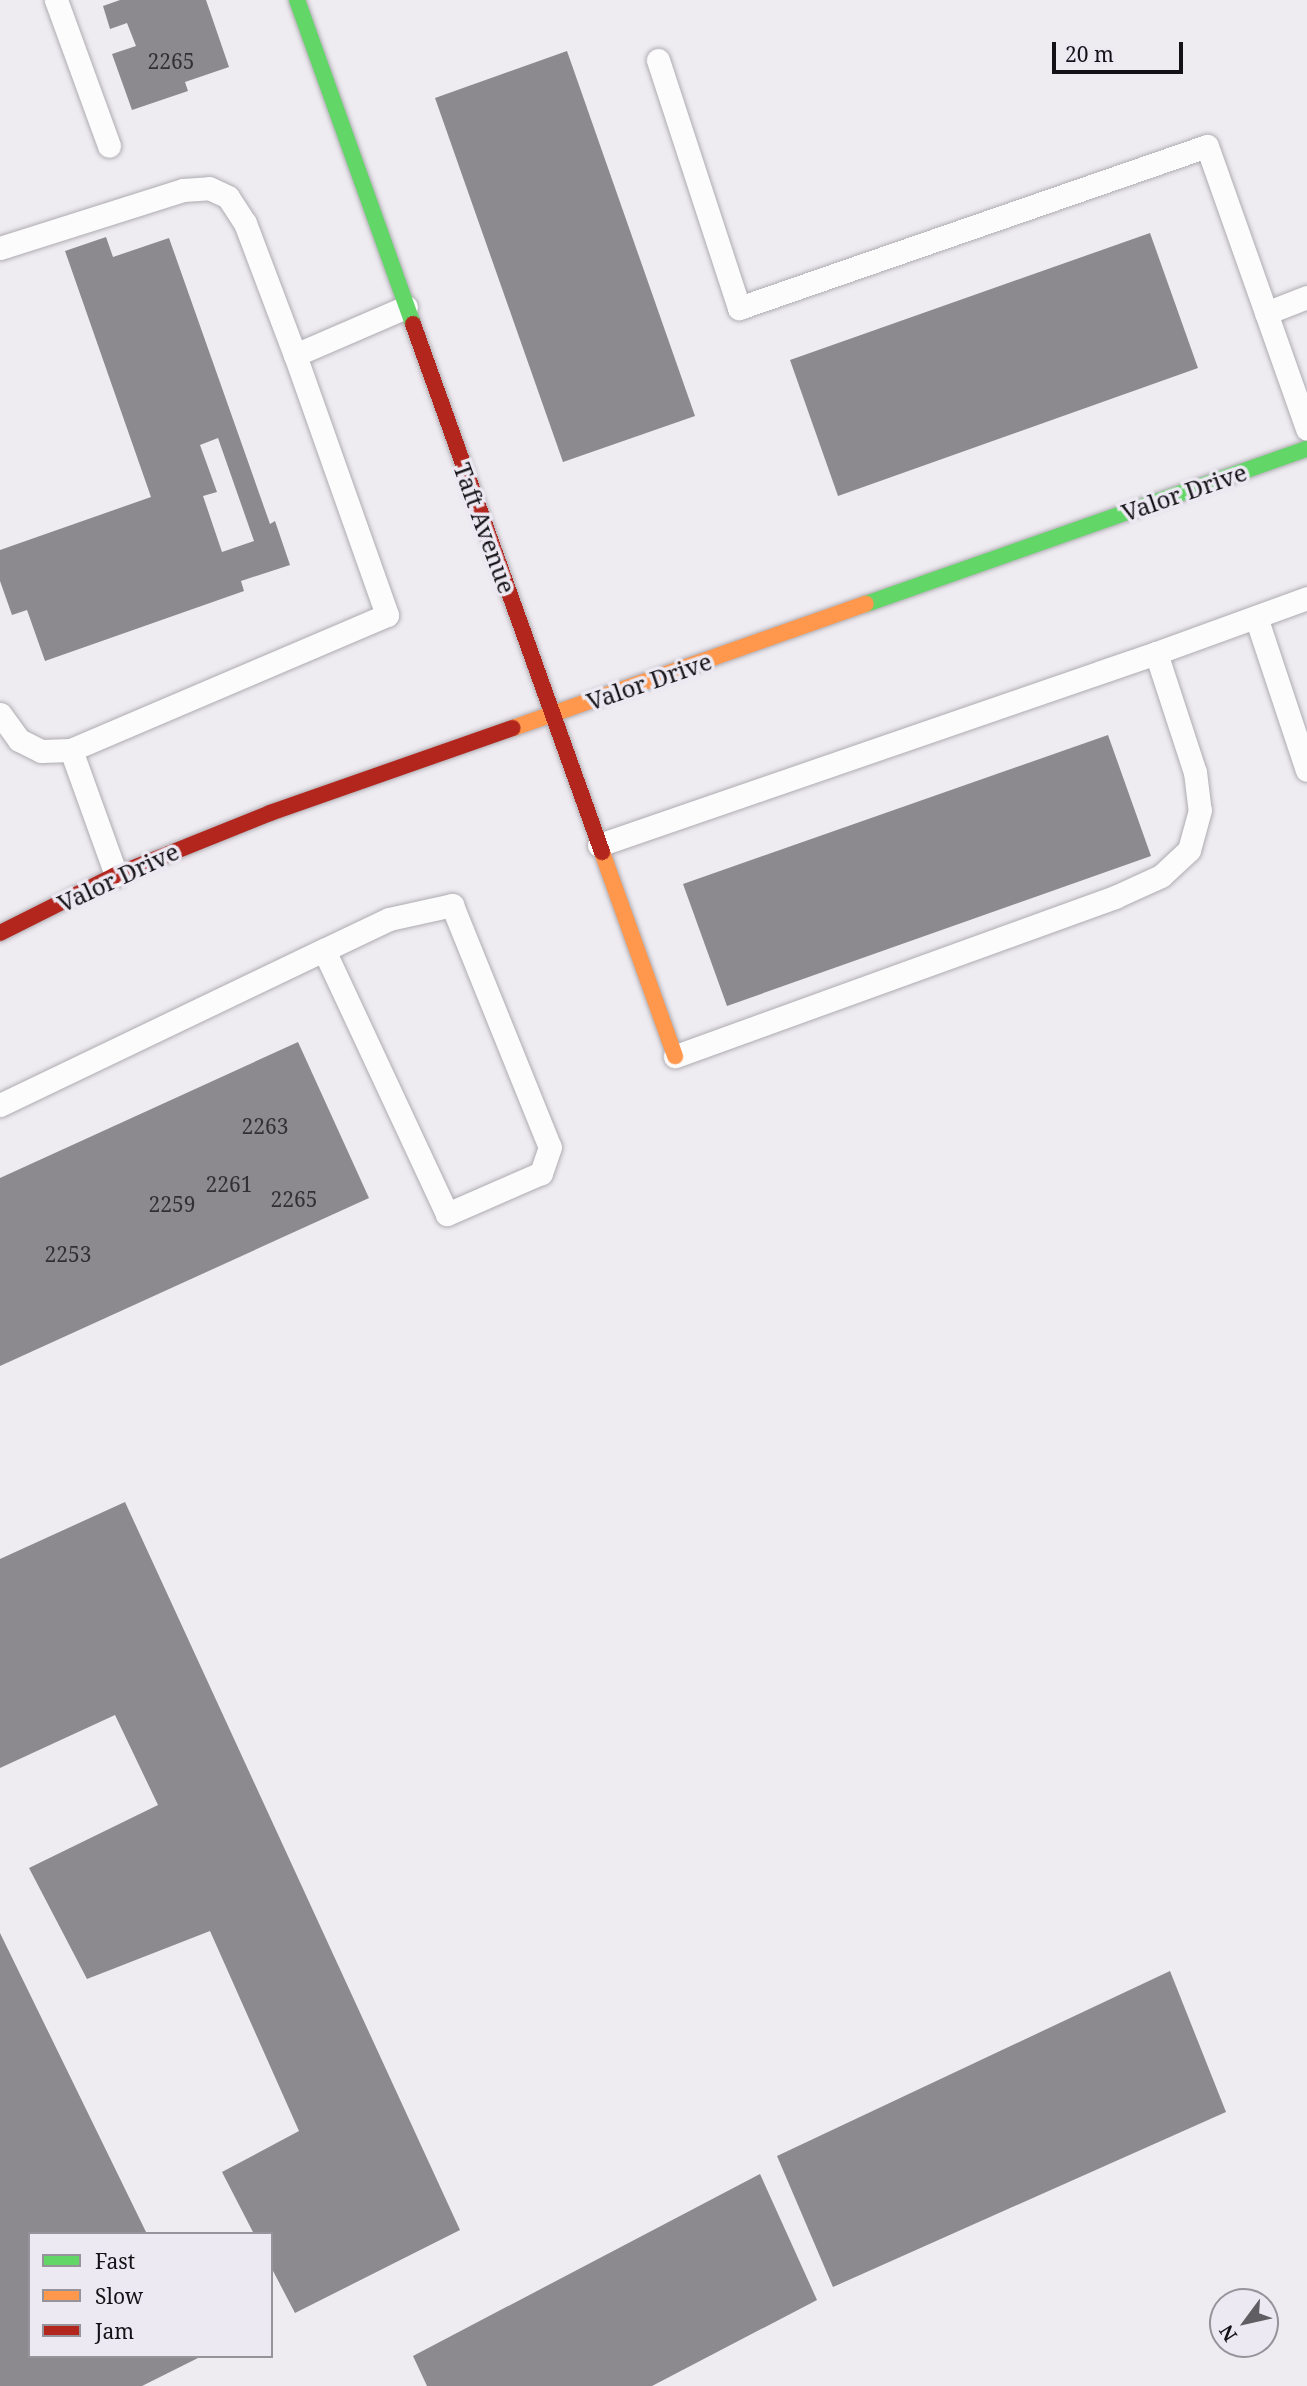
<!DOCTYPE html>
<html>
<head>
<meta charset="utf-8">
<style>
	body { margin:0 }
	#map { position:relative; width:1307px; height:2386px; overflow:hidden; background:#eeebf1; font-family:"Noto Serif",serif }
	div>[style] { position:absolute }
	.building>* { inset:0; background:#8c8a8f }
	.roads { filter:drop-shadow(0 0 2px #aeacb1) drop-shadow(0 0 2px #aeacb1) }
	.lane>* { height:23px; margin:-11.5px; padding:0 11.5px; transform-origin:11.5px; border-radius:11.5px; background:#fcfcfd }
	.fast>* { height:16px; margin:-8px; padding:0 8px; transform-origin:8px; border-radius:8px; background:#63d668 }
	.slow>* { height:16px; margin:-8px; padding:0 8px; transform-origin:8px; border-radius:8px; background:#ff974d }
	.jam>* { height:16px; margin:-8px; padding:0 8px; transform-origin:8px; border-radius:8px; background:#b3261e }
	span { translate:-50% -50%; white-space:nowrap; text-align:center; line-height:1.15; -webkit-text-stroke:7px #ede9f3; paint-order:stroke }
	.number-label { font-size:21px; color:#323034 }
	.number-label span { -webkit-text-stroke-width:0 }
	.street-label { font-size:24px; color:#141216 }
	.legend { position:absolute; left:28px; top:2232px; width:245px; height:126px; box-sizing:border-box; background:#ede9f3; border:2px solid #96939b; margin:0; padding:9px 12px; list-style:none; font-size:21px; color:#141216 }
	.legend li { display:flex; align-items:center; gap:14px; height:35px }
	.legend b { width:35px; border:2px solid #96939b }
	.north { position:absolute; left:1209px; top:2288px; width:70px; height:70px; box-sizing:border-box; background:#ede9f3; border:2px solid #96939b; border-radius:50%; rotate:237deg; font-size:19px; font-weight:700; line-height:28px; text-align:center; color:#141216 }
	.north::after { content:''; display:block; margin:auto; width:24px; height:32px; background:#605e63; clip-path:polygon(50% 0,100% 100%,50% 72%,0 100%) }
	.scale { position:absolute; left:1052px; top:42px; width:131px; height:32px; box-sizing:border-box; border:4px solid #141216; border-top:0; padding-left:9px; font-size:21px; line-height:24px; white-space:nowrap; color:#141216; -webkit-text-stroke:5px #ede9f3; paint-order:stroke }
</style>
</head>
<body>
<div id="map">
	<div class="building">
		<div style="clip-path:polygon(120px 0,206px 0,229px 67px,185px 82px,188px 91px,132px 110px,112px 54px,136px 46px,127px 23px,110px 29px,103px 6px)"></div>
		<div style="clip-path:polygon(567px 51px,695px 416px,563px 462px,435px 98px)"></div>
		<div style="clip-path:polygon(1150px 233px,1198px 368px,838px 496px,790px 360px)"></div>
		<div style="clip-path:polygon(evenodd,106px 237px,113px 257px,169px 238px,270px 524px,275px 521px,290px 565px,241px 581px,244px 591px,45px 661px,27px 610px,12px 615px,0 581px,0 550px,151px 497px,65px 251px,106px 237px,218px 438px,254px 541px,222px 552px,203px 496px,217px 492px,200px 445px,218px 438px)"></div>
		<div style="clip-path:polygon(1108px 735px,1151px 856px,727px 1006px,683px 884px)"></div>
		<div style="clip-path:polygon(298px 1042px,369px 1198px,0 1366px,0 1178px)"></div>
		<div style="clip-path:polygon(125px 1502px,460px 2230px,295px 2313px,271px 2267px,271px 2234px,254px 2234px,222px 2172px,299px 2131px,210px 1931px,87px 1979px,29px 1868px,158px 1805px,115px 1715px,0 1768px,0 1559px)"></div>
		<div style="clip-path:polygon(0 1933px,147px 2234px,30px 2234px,30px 2356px,202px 2356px,142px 2386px,0 2386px)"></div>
		<div style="clip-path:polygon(1170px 1971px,1226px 2112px,833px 2287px,777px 2156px)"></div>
		<div style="clip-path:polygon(760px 2174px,817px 2300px,652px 2386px,427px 2386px,413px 2356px)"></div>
	</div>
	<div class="roads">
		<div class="lane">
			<div style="left:56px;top:0;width:155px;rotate:70deg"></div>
			<div style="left:658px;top:60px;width:261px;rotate:71.9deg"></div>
			<div style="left:739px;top:308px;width:495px;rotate:-19.1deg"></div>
			<div style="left:1207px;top:146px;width:300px;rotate:70.5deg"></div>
			<div style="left:0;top:248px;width:192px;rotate:-17.6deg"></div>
			<div style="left:183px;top:190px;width:26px;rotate:-4deg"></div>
			<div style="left:209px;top:188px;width:21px;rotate:25deg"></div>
			<div style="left:228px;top:197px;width:31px;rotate:57deg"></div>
			<div style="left:245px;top:223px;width:141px;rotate:69.3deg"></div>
			<div style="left:295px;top:355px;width:276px;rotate:70.5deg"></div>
			<div style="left:387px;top:615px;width:344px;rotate:156.9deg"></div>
			<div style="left:71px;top:750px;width:30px;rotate:178deg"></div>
			<div style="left:41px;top:751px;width:25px;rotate:-153deg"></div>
			<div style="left:19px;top:740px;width:32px;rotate:-126deg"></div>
			<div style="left:1266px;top:313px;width:44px;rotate:-21.3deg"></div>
			<div style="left:295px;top:355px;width:121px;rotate:-23.4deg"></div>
			<div style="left:1256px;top:617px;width:161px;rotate:71.6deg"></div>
			<div style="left:1156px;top:653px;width:161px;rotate:-20deg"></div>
			<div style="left:71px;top:750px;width:133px;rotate:70.2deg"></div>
			<div style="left:599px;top:845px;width:589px;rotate:-19.02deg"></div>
			<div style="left:1156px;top:653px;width:125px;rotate:71.9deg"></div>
			<div style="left:1195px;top:772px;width:38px;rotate:83deg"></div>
			<div style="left:1200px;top:810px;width:41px;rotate:105.4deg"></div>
			<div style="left:1189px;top:850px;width:38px;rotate:137deg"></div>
			<div style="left:1161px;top:876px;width:51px;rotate:155.5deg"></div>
			<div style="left:1115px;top:897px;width:468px;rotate:160.1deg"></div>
			<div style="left:0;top:1105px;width:359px;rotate:-25.6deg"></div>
			<div style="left:324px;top:950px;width:72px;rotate:-25.5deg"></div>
			<div style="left:389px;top:919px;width:65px;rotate:-12.5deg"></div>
			<div style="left:452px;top:905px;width:261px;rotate:68deg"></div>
			<div style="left:550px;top:1147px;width:28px;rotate:109deg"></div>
			<div style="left:541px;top:1173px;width:103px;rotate:156.4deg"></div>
			<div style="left:447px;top:1214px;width:291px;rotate:-115deg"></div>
		</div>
		<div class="fast">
			<div style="left:297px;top:0;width:344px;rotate:70.3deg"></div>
			<div style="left:866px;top:604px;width:467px;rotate:-19.4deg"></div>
		</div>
		<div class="slow">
			<div style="left:513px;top:728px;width:374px;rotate:-19.4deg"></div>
			<div style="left:602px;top:852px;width:217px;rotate:70.3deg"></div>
		</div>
		<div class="jam">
			<div style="left:413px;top:324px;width:561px;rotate:70.3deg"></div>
			<div style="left:0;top:933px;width:130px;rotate:-26.6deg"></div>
			<div style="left:116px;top:875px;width:166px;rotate:-21.9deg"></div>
			<div style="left:270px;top:813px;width:257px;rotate:-19.3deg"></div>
		</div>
	</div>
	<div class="number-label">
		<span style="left:171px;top:61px">2265</span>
		<span style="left:265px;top:1126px">2263</span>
		<span style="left:229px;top:1184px">2261</span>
		<span style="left:294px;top:1199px">2265</span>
		<span style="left:172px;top:1204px">2259</span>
		<span style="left:68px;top:1254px">2253</span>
	</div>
	<div class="street-label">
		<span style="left:1184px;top:492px;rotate:-19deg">Valor Drive</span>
		<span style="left:485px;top:528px;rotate:70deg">Taft Avenue</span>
		<span style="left:649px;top:681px;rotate:-19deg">Valor Drive</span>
		<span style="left:118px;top:877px;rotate:-25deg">Valor Drive</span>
	</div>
	<ul class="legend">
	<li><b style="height:9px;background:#63d668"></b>Fast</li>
	<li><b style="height:9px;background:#ff974d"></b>Slow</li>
	<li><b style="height:9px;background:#b3261e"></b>Jam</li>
	</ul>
	<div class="north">N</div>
	<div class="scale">20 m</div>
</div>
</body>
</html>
